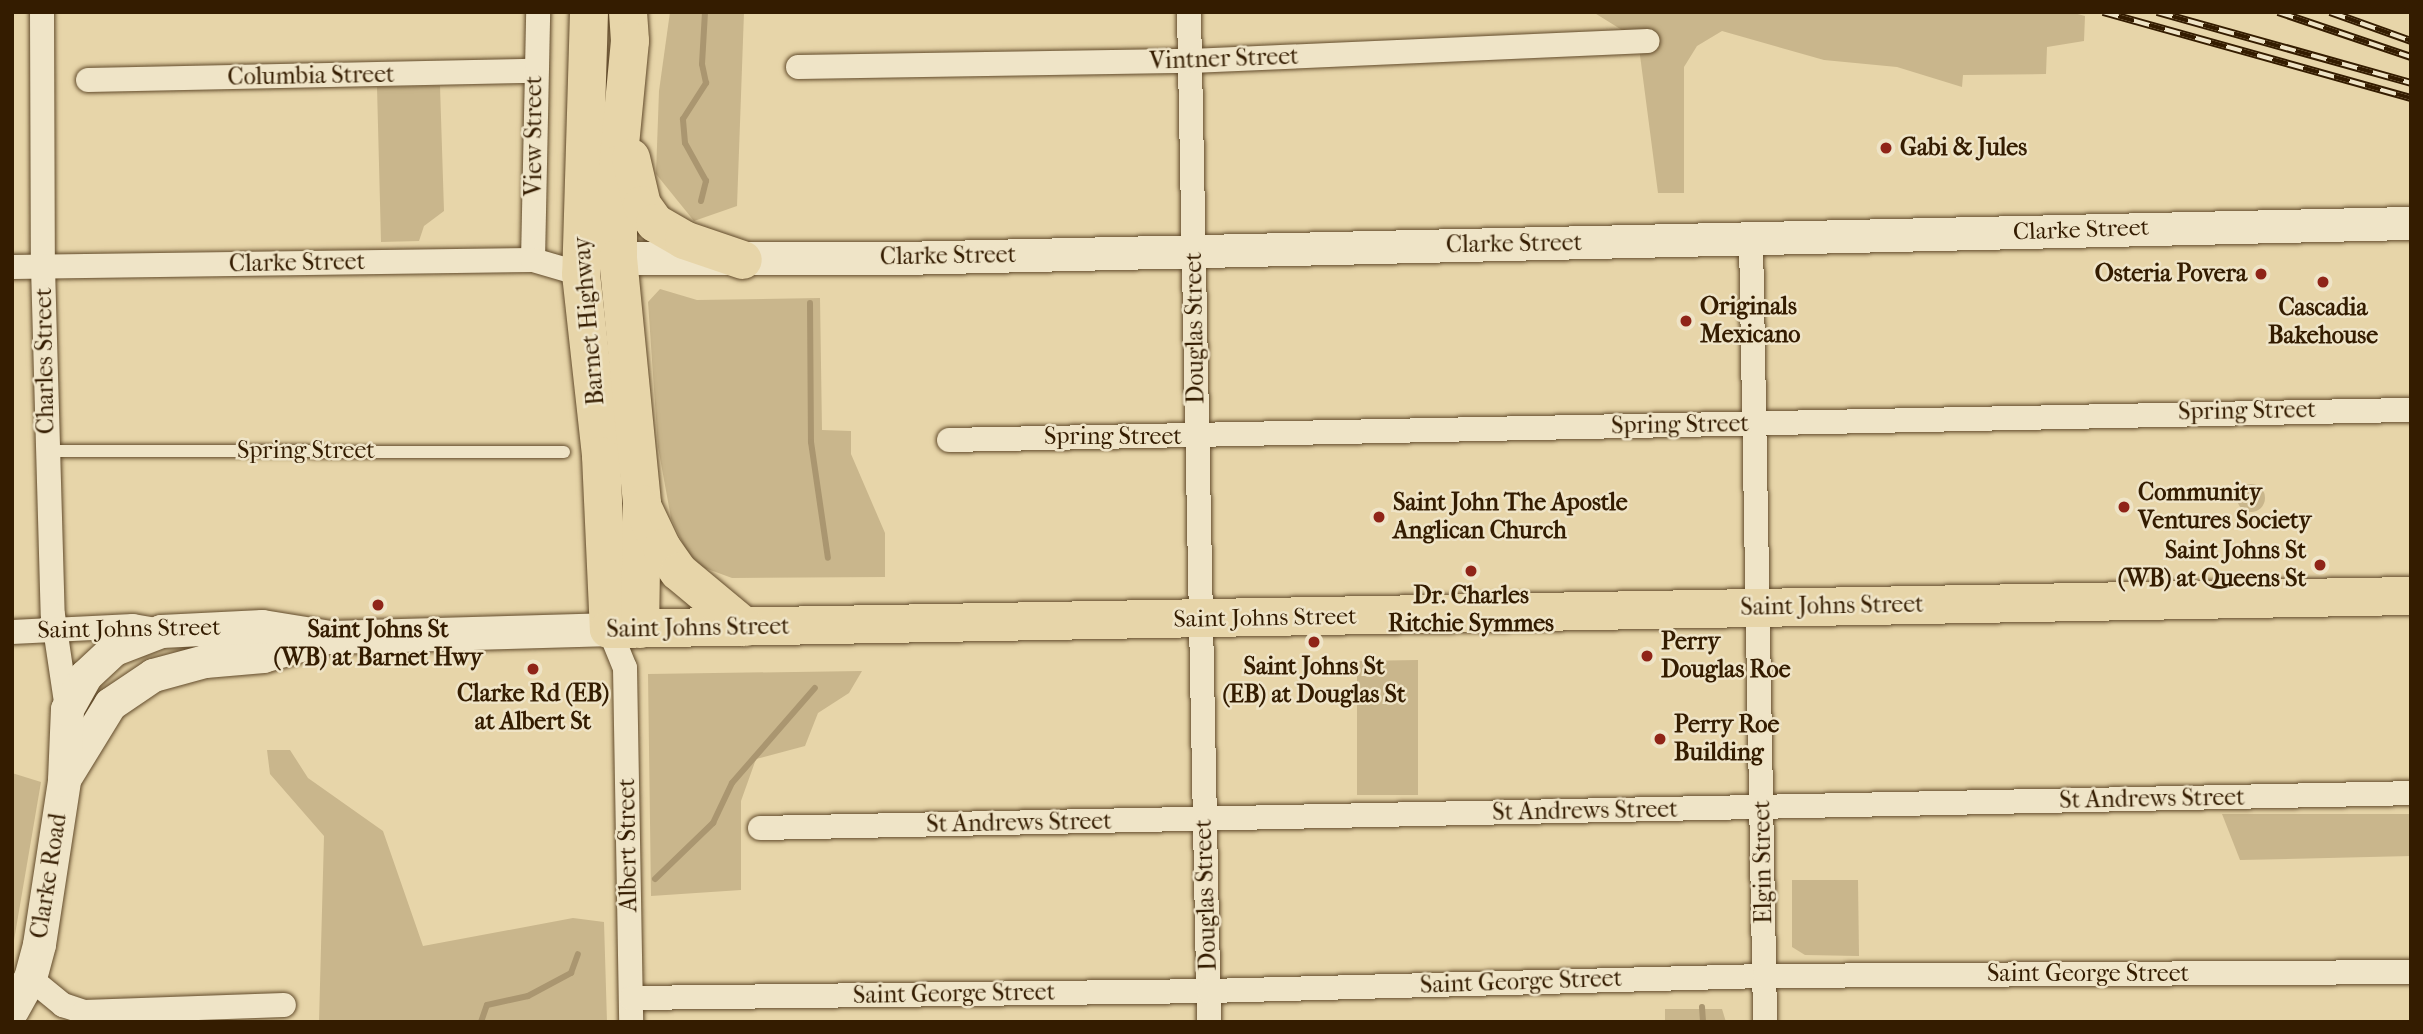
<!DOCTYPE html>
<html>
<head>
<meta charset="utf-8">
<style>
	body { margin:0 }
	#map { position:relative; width:2423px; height:1034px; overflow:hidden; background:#e7d5a9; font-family:"IM FELL French Canon",serif }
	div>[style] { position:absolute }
	.green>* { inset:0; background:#c9b68c }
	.round { border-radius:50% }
	.stream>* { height:6px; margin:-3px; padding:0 3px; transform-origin:3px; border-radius:3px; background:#aa9670 }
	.roads { filter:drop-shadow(0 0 2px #614a2a) drop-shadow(0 0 2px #614a2a) }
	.lane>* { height:12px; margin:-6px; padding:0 6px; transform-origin:6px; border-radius:6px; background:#efe4c7 }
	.street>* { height:24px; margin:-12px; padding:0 12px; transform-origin:12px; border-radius:12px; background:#efe4c7 }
	.secondary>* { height:33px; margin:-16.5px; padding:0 16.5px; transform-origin:16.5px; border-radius:16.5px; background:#efe4c7 }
	.primary>* { height:38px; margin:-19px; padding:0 19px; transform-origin:19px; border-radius:19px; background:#e7d5a9 }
	.rail>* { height:8px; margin-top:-4px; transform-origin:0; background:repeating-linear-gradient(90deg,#efe4c7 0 16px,#341c00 0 32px); box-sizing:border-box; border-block:2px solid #341c00 }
	.dots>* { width:19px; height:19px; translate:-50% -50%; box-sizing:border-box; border:4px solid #efe4c7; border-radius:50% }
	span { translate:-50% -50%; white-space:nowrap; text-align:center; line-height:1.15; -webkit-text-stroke:5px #efe4c7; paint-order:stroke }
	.street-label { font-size:24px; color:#341c00 }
	.poi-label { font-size:24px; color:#341c00; font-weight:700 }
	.left { translate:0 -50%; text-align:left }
	.right { translate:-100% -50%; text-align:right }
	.frame { position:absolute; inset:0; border:14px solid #341c00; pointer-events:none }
</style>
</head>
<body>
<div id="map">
	<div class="green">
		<div style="clip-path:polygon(670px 12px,744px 12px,737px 206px,694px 221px,656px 174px,659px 91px)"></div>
		<div style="clip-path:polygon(1593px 12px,2070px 12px,2085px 16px,2084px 41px,2047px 47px,2046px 74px,1963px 75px,1962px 87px,1897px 67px,1824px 60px,1722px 31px,1697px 46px,1684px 67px,1684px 193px,1658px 193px,1638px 40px)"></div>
		<div style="clip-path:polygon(440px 86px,444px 211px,424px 226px,419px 241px,381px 242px,377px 87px)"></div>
		<div style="clip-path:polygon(660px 289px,697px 300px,820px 298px,822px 430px,851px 431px,851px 454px,885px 533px,885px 577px,732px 578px,702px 567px,686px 550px,671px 518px,658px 447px,648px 302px)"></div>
		<div class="round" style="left:2237px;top:484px;width:28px;height:28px"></div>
		<div style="clip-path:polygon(1418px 660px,1418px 795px,1357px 795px,1357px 661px)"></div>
		<div style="clip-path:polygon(862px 671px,849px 693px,818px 713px,805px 746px,756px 759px,741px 801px,741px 890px,651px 896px,648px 674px)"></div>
		<div style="clip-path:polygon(267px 750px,290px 750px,308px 778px,383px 831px,423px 946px,573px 918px,604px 922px,607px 1022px,319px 1022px,324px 836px,270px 774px)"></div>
		<div style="clip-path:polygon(12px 773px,41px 782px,12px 952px)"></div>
		<div style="clip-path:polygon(2222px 814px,2411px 814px,2411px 856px,2240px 860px)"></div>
		<div style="clip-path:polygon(1792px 880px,1858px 880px,1859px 956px,1805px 955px,1792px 947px)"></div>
		<div style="clip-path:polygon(1665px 1009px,1722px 1009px,1726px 1022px,1665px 1022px)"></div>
	</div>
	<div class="stream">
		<div style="left:701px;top:201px;width:21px;rotate:-76deg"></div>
		<div style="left:706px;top:181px;width:43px;rotate:-118.9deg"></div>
		<div style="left:685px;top:143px;width:24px;rotate:-95deg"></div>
		<div style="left:683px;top:119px;width:43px;rotate:-57.4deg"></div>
		<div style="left:706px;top:83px;width:19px;rotate:-102deg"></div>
		<div style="left:702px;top:64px;width:52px;rotate:-86.7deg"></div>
		<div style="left:810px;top:303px;width:139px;rotate:89.6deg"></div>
		<div style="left:811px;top:442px;width:117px;rotate:81.7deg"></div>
		<div style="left:655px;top:879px;width:81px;rotate:-44deg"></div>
		<div style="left:713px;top:823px;width:44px;rotate:-64.6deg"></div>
		<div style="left:732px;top:783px;width:126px;rotate:-48.9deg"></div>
		<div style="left:1702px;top:1007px;width:15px;rotate:86deg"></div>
		<div style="left:481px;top:1022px;width:18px;rotate:-71deg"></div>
		<div style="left:487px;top:1005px;width:42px;rotate:-12.4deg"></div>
		<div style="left:528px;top:996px;width:49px;rotate:-28.1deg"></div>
		<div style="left:571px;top:973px;width:20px;rotate:-70deg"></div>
	</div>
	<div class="roads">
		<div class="lane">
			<div style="left:48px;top:451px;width:516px;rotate:0.11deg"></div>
		</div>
		<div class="street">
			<div style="left:42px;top:12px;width:255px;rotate:89.8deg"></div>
			<div style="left:43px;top:267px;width:348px;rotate:88.4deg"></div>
			<div style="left:53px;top:615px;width:95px;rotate:81.5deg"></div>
			<div style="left:1189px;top:12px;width:1010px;rotate:88.87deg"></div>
			<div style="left:798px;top:67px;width:393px;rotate:-0.9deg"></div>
			<div style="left:1191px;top:61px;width:457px;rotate:-2.5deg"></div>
			<div style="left:88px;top:80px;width:446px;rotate:-1.2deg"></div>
			<div style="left:1751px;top:240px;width:782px;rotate:88.97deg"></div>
			<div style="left:533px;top:260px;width:248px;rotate:-88.8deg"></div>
			<div style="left:12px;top:267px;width:521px;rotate:-0.77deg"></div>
			<div style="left:533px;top:260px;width:50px;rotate:16.3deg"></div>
			<div style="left:949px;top:440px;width:1462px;rotate:-1.18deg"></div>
			<div style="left:609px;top:629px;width:42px;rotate:67.7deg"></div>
			<div style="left:625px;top:668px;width:354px;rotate:89deg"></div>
			<div style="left:12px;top:632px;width:121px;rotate:-2.8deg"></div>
			<div style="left:133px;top:626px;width:28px;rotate:10deg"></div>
			<div style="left:760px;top:828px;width:1651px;rotate:-1.21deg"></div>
			<div style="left:30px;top:978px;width:43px;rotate:39.3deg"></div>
			<div style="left:63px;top:1005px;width:22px;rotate:18deg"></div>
			<div style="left:84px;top:1012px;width:200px;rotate:-2deg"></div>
			<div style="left:631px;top:998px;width:578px;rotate:-0.69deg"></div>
			<div style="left:1209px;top:991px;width:556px;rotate:-1.55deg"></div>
			<div style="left:1765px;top:976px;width:646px;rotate:-0.35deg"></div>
		</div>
		<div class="secondary">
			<div style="left:618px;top:258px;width:283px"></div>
			<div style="left:901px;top:258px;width:1510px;rotate:-1.33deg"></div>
			<div style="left:67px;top:774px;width:82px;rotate:-58.4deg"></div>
			<div style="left:110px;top:704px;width:52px;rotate:-34deg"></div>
			<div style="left:153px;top:675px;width:54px;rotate:-15.1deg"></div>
			<div style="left:205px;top:661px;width:58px;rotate:-4.9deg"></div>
			<div style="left:263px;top:656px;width:60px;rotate:-16.3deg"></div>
			<div style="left:12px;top:1010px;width:37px;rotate:-61deg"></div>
			<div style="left:30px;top:978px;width:35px;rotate:-75deg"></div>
			<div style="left:39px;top:944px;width:166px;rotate:-81.3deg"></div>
			<div style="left:64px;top:780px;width:71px;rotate:-87.6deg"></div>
			<div style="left:67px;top:709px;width:38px;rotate:-61deg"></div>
			<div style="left:85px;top:676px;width:40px;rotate:-43deg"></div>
			<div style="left:114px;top:649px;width:50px;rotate:-21deg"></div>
			<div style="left:161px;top:631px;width:101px;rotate:-2.8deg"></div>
			<div style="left:262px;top:626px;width:69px;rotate:9.2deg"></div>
			<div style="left:330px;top:637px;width:279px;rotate:-1.6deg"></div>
		</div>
		<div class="primary">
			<div style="left:589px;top:12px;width:262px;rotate:91.7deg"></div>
			<div style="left:581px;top:274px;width:183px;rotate:83.7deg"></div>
			<div style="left:601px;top:456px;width:173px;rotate:87.4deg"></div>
			<div style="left:609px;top:629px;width:1802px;rotate:-1.05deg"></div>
			<div style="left:628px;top:12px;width:29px;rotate:86deg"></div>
			<div style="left:630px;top:41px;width:125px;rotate:95.5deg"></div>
			<div style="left:618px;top:165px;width:93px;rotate:90deg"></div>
			<div style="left:618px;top:258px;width:247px;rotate:84.4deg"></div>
			<div style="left:642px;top:504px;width:125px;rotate:90.9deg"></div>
			<div style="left:631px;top:158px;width:48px;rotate:76.8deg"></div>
			<div style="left:642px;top:205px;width:22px;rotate:54deg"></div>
			<div style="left:655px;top:223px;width:34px;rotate:30deg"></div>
			<div style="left:684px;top:240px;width:62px;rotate:18.7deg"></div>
			<div style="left:644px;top:510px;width:42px;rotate:64.7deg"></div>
			<div style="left:662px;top:548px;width:29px;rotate:55deg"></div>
			<div style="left:679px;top:572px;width:86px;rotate:39.8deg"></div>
		</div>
	</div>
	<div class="rail">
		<div style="left:2103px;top:12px;width:320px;rotate:15.6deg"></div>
		<div style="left:2157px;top:12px;width:264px;rotate:15.6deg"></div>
		<div style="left:2278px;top:12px;width:140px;rotate:18.7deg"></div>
		<div style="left:2330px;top:12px;width:86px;rotate:19.7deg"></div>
	</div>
	<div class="dots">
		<div style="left:1886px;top:148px;background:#8f2418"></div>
		<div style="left:2261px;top:274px;background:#8f2418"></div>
		<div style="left:2323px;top:282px;background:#8f2418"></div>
		<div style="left:1686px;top:321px;background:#8f2418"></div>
		<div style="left:2124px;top:507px;background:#8f2418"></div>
		<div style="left:1379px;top:517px;background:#8f2418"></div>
		<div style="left:2320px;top:565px;background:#8f2418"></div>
		<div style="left:1471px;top:571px;background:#8f2418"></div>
		<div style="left:378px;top:605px;background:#8f2418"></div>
		<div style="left:1314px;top:642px;background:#8f2418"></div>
		<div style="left:1647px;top:656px;background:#8f2418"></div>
		<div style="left:533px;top:669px;background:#8f2418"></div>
		<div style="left:1660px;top:739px;background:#8f2418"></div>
	</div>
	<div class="street-label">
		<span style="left:1224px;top:59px;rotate:-2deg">Vintner Street</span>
		<span style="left:311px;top:76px;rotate:-1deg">Columbia Street</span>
		<span style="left:534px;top:136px;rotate:-90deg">View Street</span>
		<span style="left:2081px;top:230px;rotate:-2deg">Clarke Street</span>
		<span style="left:1514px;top:244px;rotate:-1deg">Clarke Street</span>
		<span style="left:948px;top:256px;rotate:-1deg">Clarke Street</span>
		<span style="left:297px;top:263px;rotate:-1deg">Clarke Street</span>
		<span style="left:589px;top:321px;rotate:-95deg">Barnet Highway</span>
		<span style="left:1195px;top:328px;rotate:-91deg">Douglas Street</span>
		<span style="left:45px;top:361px;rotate:-91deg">Charles Street</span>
		<span style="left:2247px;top:411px;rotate:-1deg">Spring Street</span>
		<span style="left:1680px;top:425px;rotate:-1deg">Spring Street</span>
		<span style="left:1113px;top:437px">Spring Street</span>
		<span style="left:306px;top:451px">Spring Street</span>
		<span style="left:1832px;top:606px;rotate:-1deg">Saint Johns Street</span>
		<span style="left:1265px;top:618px;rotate:-1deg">Saint Johns Street</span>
		<span style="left:698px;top:628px;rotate:-1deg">Saint Johns Street</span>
		<span style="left:129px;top:629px;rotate:-1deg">Saint Johns Street</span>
		<span style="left:2152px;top:799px;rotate:-1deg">St Andrews Street</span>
		<span style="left:1585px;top:811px;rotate:-1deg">St Andrews Street</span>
		<span style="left:1019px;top:823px;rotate:-1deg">St Andrews Street</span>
		<span style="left:628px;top:845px;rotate:-91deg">Albert Street</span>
		<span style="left:1763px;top:862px;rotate:-91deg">Elgin Street</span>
		<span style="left:49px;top:876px;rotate:-81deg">Clarke Road</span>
		<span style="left:1206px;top:895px;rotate:-92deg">Douglas Street</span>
		<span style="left:2088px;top:974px">Saint George Street</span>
		<span style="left:1521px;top:982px;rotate:-2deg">Saint George Street</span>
		<span style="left:954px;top:994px;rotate:-1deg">Saint George Street</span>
	</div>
	<div class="poi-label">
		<span class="left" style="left:1900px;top:148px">Gabi &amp; Jules</span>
		<span class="right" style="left:2247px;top:274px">Osteria Povera</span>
		<span class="left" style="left:1700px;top:321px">Originals<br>Mexicano</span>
		<span style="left:2323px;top:322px">Cascadia<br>Bakehouse</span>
		<span class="left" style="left:2138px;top:507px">Community<br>Ventures Society</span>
		<span class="left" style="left:1393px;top:517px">Saint John The Apostle<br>Anglican Church</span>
		<span class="right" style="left:2306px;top:565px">Saint Johns St<br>(WB) at Queens St</span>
		<span style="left:1471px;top:610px">Dr. Charles<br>Ritchie Symmes</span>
		<span style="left:378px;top:644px">Saint Johns St<br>(WB) at Barnet Hwy</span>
		<span class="left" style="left:1661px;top:656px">Perry<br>Douglas Roe</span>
		<span style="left:1314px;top:681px">Saint Johns St<br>(EB) at Douglas St</span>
		<span style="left:533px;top:708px">Clarke Rd (EB)<br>at Albert St</span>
		<span class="left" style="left:1674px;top:739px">Perry Roe<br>Building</span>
	</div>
	<div class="frame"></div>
</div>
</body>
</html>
